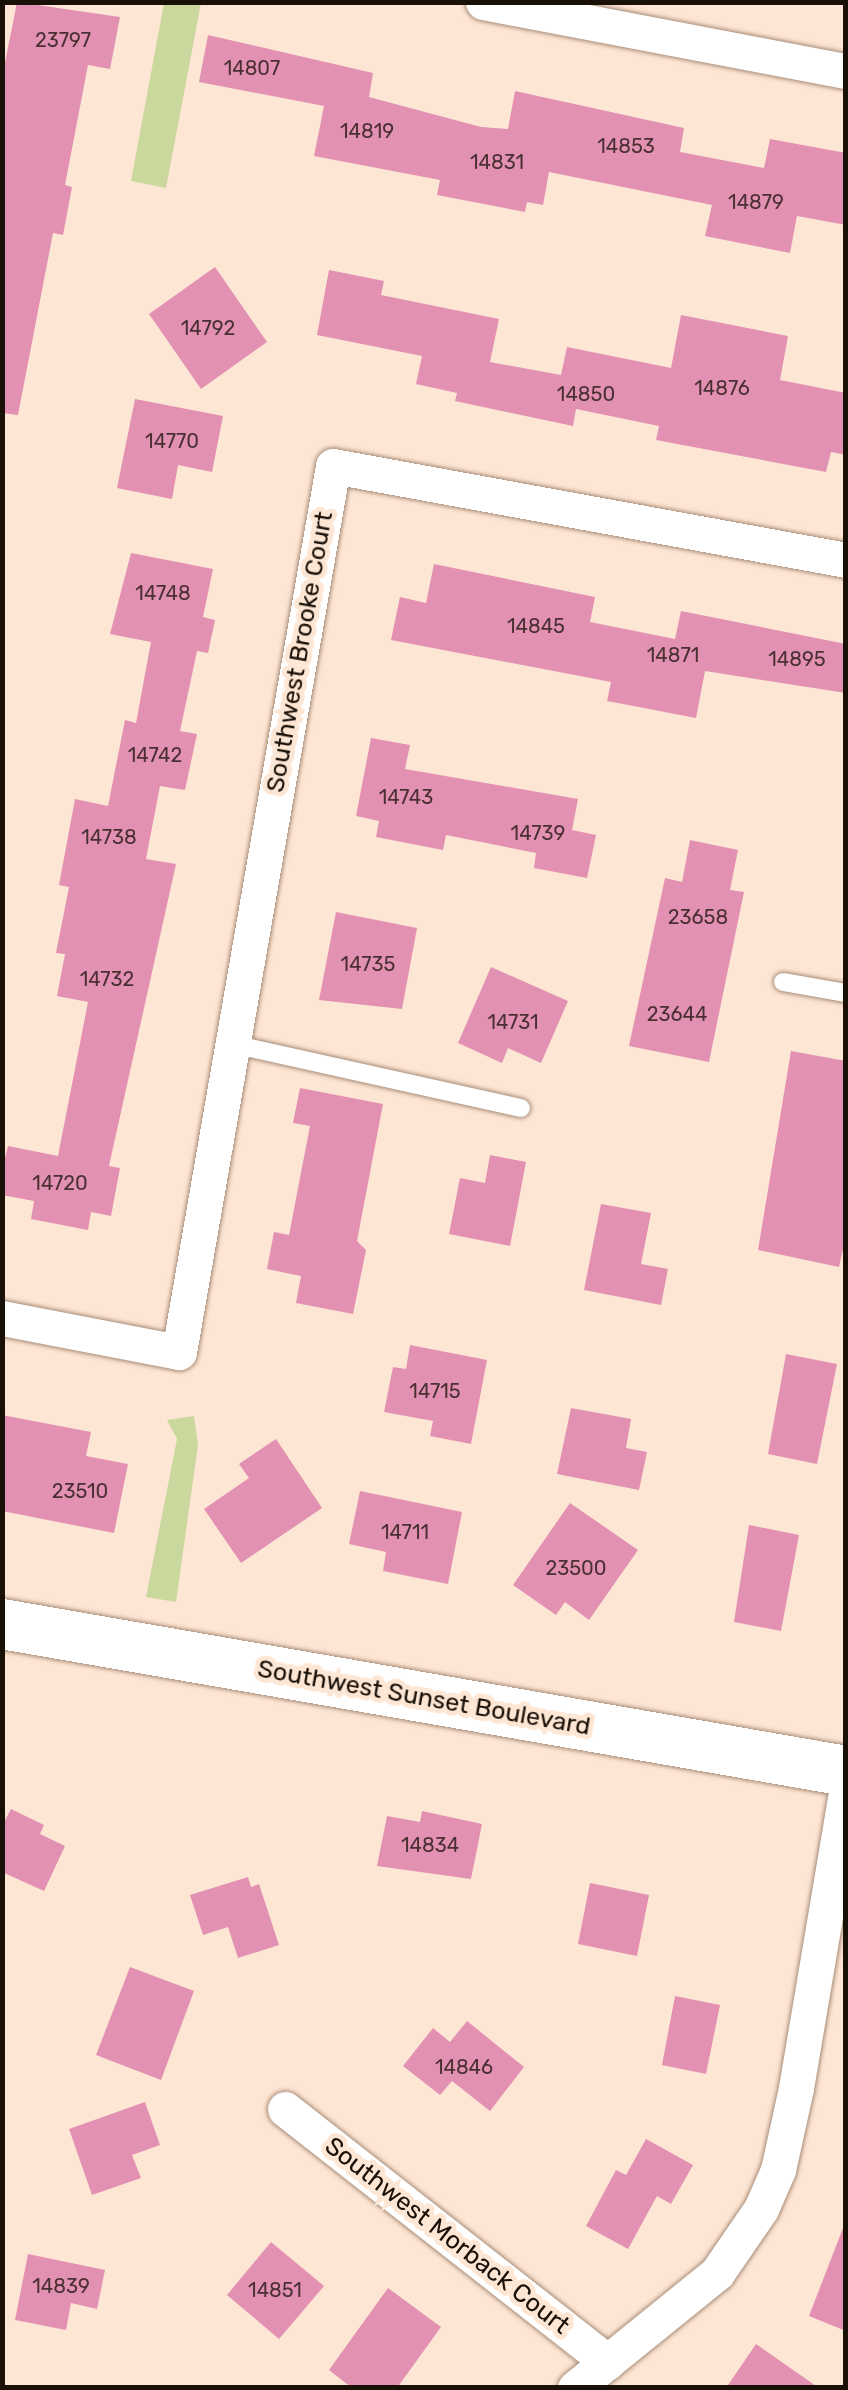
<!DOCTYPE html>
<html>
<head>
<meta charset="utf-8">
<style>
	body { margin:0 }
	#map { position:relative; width:848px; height:2390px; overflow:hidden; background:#fee6d4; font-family:Rubik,sans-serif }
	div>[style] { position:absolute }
	.green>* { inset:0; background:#cad79d }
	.building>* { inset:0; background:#e291b3 }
	.roads { filter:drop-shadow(0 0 2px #a88d78) drop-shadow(0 0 2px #a88d78) }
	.lane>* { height:18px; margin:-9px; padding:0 9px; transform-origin:9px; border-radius:9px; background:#fff }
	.street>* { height:35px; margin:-17.5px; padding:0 17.5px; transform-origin:17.5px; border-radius:17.5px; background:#fff }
	.secondary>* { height:50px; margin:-25px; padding:0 25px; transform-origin:25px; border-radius:25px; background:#fff }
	span { translate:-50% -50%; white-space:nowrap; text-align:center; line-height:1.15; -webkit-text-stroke:10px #fee6d4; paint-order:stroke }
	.number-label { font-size:20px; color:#4b3033 }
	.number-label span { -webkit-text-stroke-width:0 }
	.street-label { font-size:25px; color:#191008 }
	.frame { position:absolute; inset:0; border:5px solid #191008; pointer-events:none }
</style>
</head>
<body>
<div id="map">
	<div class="green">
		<div style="clip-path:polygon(164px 3px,201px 3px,166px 188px,131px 181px)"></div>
		<div style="clip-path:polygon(194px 1416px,198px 1445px,176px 1602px,146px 1597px,177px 1439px,167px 1420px)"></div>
	</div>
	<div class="building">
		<div style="clip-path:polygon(17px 2px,120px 17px,110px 69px,88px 65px,65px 185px,72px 187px,63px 235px,53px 233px,18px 415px,2px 413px,2px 78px)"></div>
		<div style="clip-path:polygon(208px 35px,373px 73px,369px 97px,481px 127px,508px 129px,515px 91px,684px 128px,680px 152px,764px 168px,770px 139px,846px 153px,846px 225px,797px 216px,790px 253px,705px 236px,712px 205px,549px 172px,543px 205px,527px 202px,525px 212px,437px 195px,440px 180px,314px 156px,324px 106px,199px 82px)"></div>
		<div style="clip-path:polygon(215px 267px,267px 342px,201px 389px,149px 314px)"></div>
		<div style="clip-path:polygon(329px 270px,384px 281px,381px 295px,499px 319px,490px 362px,561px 375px,567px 347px,671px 368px,681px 315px,788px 336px,780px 380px,846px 393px,846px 455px,831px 452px,826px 472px,656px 440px,659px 426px,576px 409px,573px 426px,455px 401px,457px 393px,416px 384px,422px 356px,317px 335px)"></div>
		<div style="clip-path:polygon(135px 399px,223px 416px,212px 472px,178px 465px,172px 499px,117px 488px)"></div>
		<div style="clip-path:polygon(131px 553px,213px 569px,203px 617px,215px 620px,208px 653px,197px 651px,180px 731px,197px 734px,185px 790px,160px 786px,146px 859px,176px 864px,109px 1166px,120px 1168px,111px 1216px,91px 1212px,88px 1230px,31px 1219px,34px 1201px,2px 1195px,2px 1170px,8px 1146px,58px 1156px,88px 1002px,57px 996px,65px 954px,56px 953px,69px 887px,59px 885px,75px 799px,108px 806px,125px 720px,136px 723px,151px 642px,110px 634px)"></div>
		<div style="clip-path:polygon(434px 564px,595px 597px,590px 622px,675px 639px,681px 611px,846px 644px,846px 693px,705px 671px,696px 718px,607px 701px,611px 682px,391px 640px,400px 597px,426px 603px)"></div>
		<div style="clip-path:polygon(371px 738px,410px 745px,405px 769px,578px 799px,572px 830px,596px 835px,587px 878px,534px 868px,536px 853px,446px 835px,443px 850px,376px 837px,379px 821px,356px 816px)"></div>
		<div style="clip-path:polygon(690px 840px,738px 850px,730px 890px,744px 892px,709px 1062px,629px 1046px,665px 878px,682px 882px)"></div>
		<div style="clip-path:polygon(336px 912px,417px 928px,402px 1009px,319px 1000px)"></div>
		<div style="clip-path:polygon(491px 967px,568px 1001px,541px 1063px,508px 1048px,502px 1063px,458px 1043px)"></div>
		<div style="clip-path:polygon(791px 1051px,846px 1061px,846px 1235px,839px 1267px,758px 1250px)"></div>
		<div style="clip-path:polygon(300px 1088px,383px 1104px,357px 1241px,366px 1250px,353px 1314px,296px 1303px,301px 1276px,267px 1269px,274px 1232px,289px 1235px,310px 1126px,293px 1123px)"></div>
		<div style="clip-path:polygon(490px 1155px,526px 1162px,510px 1246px,449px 1234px,460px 1178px,485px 1183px)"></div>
		<div style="clip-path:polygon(601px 1204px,651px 1213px,641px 1264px,668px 1269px,661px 1305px,584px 1290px)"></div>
		<div style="clip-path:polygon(410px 1345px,487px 1360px,471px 1444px,430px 1436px,433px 1421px,384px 1412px,393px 1367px,406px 1369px)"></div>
		<div style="clip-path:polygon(786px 1354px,837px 1364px,817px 1464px,768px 1454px)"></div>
		<div style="clip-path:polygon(571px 1408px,631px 1419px,626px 1448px,647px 1452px,639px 1490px,557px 1474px)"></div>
		<div style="clip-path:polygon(2px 1415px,91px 1432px,86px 1456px,128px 1464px,114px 1533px,2px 1511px)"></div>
		<div style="clip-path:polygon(276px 1439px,322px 1508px,241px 1563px,204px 1509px,249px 1478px,239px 1464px)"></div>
		<div style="clip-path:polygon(360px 1491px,462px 1512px,448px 1584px,383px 1571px,386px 1552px,349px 1544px)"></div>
		<div style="clip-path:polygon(570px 1503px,638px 1550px,589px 1620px,565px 1602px,556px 1615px,513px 1585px)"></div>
		<div style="clip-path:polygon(749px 1525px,799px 1535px,781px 1631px,734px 1622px)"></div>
		<div style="clip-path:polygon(11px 1809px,44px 1825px,40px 1834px,65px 1846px,44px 1891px,2px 1872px,2px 1826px)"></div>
		<div style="clip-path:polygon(422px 1811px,482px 1824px,471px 1879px,377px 1866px,387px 1816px,420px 1822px)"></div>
		<div style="clip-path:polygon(248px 1877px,251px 1887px,259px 1884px,279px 1945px,238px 1958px,228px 1927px,203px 1935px,190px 1895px)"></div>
		<div style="clip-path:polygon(590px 1883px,649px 1895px,637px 1956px,578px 1944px)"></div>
		<div style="clip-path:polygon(130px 1967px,194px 1991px,161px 2080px,96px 2055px)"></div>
		<div style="clip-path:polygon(675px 1996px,720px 2005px,706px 2074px,662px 2065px)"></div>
		<div style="clip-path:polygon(467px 2021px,524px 2067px,490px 2111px,452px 2081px,440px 2095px,403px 2066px,433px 2028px,450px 2042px)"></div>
		<div style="clip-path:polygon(145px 2102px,160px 2145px,132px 2155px,141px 2178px,92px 2195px,69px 2129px)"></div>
		<div style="clip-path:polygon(646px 2139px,693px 2165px,671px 2204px,657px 2196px,628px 2249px,586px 2226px,616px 2170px,626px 2175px)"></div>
		<div style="clip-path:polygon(843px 2228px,846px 2228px,846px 2331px,809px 2316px)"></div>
		<div style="clip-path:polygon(271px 2242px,324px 2286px,279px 2339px,227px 2295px)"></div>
		<div style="clip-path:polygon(28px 2254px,105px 2270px,97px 2309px,71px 2303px,66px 2330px,15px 2320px)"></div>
		<div style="clip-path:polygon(388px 2288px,441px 2327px,397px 2388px,352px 2388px,329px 2370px)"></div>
		<div style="clip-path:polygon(756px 2344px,819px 2388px,726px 2388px)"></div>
	</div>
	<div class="roads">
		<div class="lane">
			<div style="left:783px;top:982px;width:64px;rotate:9.9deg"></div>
			<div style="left:232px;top:1044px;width:296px;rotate:12.5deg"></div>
		</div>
		<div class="street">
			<div style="left:483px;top:2px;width:369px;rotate:10.8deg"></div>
			<div style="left:2px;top:1318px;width:180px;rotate:10.9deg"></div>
			<div style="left:179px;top:1352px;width:899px;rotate:-80.14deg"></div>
			<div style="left:333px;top:466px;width:522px;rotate:10.38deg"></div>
			<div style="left:285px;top:2109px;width:410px;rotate:38.1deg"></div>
			<div style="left:575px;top:2388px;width:183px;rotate:-39deg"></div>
			<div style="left:717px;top:2273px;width:78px;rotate:-55.5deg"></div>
			<div style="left:761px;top:2209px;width:43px;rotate:-66.4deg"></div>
			<div style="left:778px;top:2170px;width:84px;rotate:-77.6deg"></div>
			<div style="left:796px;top:2088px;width:300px;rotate:-80.4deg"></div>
		</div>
		<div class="secondary">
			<div style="left:2px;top:1624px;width:857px;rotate:9.88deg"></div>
		</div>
	</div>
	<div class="number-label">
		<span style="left:63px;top:40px">23797</span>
		<span style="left:252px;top:68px">14807</span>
		<span style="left:367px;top:131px">14819</span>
		<span style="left:626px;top:146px">14853</span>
		<span style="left:497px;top:162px">14831</span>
		<span style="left:756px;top:202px">14879</span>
		<span style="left:208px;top:328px">14792</span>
		<span style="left:722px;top:388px">14876</span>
		<span style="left:586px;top:394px">14850</span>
		<span style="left:172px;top:441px">14770</span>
		<span style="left:163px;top:593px">14748</span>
		<span style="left:536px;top:626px">14845</span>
		<span style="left:673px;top:655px">14871</span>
		<span style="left:797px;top:659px">14895</span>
		<span style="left:155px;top:755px">14742</span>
		<span style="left:406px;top:797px">14743</span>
		<span style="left:538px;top:833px">14739</span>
		<span style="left:109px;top:837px">14738</span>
		<span style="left:698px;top:917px">23658</span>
		<span style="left:368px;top:964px">14735</span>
		<span style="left:107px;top:979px">14732</span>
		<span style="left:677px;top:1014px">23644</span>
		<span style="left:513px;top:1022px">14731</span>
		<span style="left:60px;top:1183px">14720</span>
		<span style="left:435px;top:1391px">14715</span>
		<span style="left:80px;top:1491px">23510</span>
		<span style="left:405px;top:1532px">14711</span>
		<span style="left:576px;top:1568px">23500</span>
		<span style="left:430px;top:1845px">14834</span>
		<span style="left:464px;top:2067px">14846</span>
		<span style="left:61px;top:2286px">14839</span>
		<span style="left:275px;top:2290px">14851</span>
	</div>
	<div class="street-label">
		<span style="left:300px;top:652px;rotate:-80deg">Southwest Brooke Court</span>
		<span style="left:424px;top:1698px;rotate:10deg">Southwest Sunset Boulevard</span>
		<span style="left:447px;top:2236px;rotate:38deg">Southwest Morback Court</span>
	</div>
	<div class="frame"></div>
</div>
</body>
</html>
